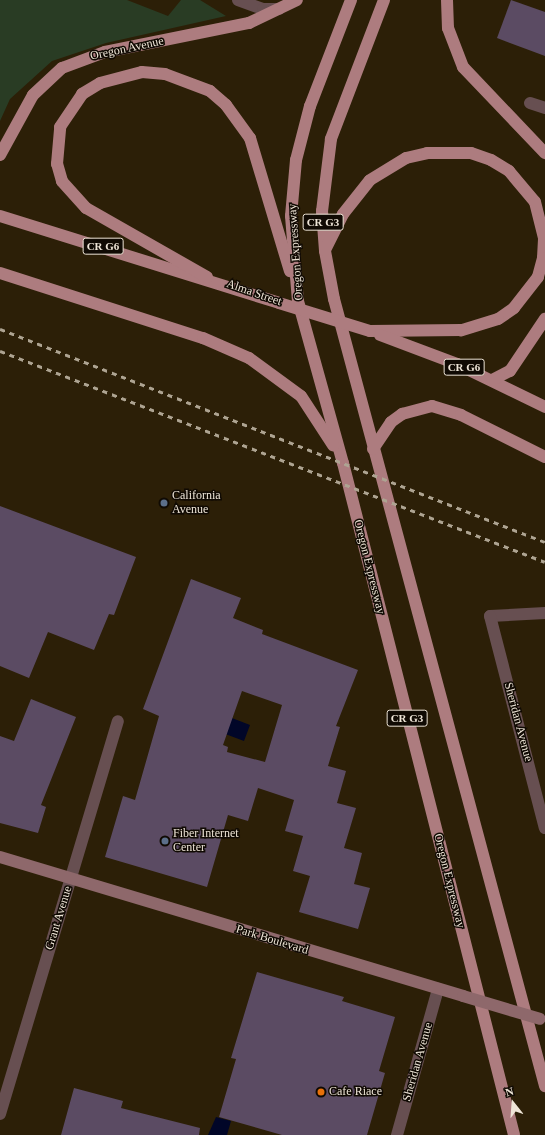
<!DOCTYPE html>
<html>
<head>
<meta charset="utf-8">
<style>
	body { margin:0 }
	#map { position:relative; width:545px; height:1135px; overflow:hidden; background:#2c1f07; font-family:Georgia,serif }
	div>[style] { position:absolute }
	.green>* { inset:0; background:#293c24 }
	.water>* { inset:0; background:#010628 }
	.building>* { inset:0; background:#5b4b63 }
	.street>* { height:12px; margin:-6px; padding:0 6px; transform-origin:6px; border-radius:6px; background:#674f51 }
	.secondary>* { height:12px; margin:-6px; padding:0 6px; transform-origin:6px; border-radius:6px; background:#8e686b }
	.primary>* { height:12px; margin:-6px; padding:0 6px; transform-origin:6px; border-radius:6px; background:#ad7c7f }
	.rail>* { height:3px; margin-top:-1.5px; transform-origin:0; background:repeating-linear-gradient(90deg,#aea492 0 5px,transparent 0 10px) }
	.secondary-bridge>* { height:12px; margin:-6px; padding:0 6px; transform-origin:6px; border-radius:6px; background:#8e686b }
	.primary-bridge>* { height:12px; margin:-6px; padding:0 6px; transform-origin:6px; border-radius:6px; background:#ad7c7f }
	.dots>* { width:11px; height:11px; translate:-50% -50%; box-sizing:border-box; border:2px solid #100a03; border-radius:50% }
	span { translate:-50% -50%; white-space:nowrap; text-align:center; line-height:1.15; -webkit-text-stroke:3px #100a03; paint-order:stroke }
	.shield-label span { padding:1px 3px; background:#100a03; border:1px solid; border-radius:3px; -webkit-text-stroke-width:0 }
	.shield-label { font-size:11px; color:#eee5d7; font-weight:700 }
	.street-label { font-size:12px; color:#eee5d7 }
	.poi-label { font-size:12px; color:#eee5d7 }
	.left { translate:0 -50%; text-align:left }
	.north { position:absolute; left:493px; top:1083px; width:40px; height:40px; -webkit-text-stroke:3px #100a03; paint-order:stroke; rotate:343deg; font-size:11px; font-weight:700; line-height:16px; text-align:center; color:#eee5d7 }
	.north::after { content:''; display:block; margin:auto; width:14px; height:18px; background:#eee5d7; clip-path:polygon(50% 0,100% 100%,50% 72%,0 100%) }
</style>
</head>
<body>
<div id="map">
	<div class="green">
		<div style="clip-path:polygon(0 0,127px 0,168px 16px,181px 0,200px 0,226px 16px,106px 43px,52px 61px,10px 99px,0 121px)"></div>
	</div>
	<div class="water">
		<div style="clip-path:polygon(219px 713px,250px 725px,244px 741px,212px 729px)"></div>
		<div style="clip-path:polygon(216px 1117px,231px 1121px,227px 1135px,208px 1135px)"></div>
	</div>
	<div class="building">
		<div style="clip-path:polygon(511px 0,545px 12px,545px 56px,497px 38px)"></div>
		<div style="clip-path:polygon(0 506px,136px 557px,114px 615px,109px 614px,94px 650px,48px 632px,29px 678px,0 666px)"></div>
		<div style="clip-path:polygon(evenodd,191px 579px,241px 598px,233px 618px,263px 630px,262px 634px,358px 670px,336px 726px,340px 727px,328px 766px,346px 771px,337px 803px,356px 808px,344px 848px,362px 853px,354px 884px,370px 888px,358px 929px,299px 912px,310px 876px,293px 871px,303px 836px,285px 831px,294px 800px,258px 788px,248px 821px,228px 815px,207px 887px,105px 857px,123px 796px,135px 800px,159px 716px,143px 709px,191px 579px,242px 691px,282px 705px,265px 762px,227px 752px,228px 747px,223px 745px,242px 691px)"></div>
		<div style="clip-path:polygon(31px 699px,76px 717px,41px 805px,46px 807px,38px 833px,0 823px,0 736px,14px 741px)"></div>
		<div style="clip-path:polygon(257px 972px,344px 997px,342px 1001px,395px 1017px,379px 1071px,385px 1073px,367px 1135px,282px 1135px,219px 1117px,236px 1059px,231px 1058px)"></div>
		<div style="clip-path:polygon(74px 1088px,123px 1101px,121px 1108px,200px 1128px,199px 1135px,61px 1135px)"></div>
	</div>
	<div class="street">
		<div style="left:238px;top:0;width:27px;rotate:20deg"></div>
		<div style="left:263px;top:9px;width:16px"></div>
		<div style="left:530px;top:103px;width:16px;rotate:18deg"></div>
		<div style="left:545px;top:613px;width:55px;rotate:176.9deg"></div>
		<div style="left:490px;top:616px;width:219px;rotate:75.5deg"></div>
		<div style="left:0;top:1114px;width:410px;rotate:-73.3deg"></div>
		<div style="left:397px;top:1135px;width:152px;rotate:-74.3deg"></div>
	</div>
	<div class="secondary">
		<div style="left:0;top:857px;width:483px;rotate:16.7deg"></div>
	</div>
	<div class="primary">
		<div style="left:351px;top:0;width:114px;rotate:111.1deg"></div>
		<div style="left:310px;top:106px;width:56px;rotate:104.5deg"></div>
		<div style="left:296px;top:160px;width:56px;rotate:95.1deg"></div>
		<div style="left:291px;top:216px;width:85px;rotate:85.3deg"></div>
		<div style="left:298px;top:301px;width:168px;rotate:74.5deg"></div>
		<div style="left:343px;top:463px;width:693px;rotate:75.72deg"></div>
		<div style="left:384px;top:0;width:149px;rotate:110.9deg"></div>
		<div style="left:331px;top:139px;width:73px;rotate:97.1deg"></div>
		<div style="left:322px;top:211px;width:40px;rotate:85.7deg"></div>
		<div style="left:325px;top:251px;width:49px;rotate:79.4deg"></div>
		<div style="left:334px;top:299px;width:815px;rotate:74.99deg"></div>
		<div style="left:447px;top:0;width:28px;rotate:88deg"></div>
		<div style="left:448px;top:28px;width:42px;rotate:69deg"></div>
		<div style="left:463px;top:67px;width:119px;rotate:46.4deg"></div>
		<div style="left:0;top:155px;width:68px;rotate:-61.2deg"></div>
		<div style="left:33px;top:95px;width:40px;rotate:-43deg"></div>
		<div style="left:62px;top:68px;width:46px;rotate:-20.4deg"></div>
		<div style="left:105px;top:52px;width:147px;rotate:-11.4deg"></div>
		<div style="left:249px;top:23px;width:53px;rotate:-25.6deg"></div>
		<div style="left:0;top:216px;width:292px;rotate:17.3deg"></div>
		<div style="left:325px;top:250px;width:40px;rotate:-63.4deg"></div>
		<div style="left:343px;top:214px;width:43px;rotate:-51.5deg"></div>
		<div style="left:370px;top:180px;width:42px;rotate:-31.4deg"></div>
		<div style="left:406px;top:158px;width:22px;rotate:-13deg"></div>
		<div style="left:427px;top:153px;width:44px"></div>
		<div style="left:471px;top:153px;width:21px;rotate:19deg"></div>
		<div style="left:491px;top:160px;width:21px;rotate:31deg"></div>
		<div style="left:509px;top:171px;width:40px;rotate:50deg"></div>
		<div style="left:535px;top:202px;width:38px;rotate:76deg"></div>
		<div style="left:544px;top:239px;width:19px;rotate:93deg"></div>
		<div style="left:543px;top:258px;width:20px;rotate:105deg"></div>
		<div style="left:538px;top:277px;width:39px;rotate:128deg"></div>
		<div style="left:514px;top:308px;width:19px;rotate:145deg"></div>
		<div style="left:498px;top:319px;width:39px;rotate:163deg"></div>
		<div style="left:461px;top:330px;width:91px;rotate:179.4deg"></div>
		<div style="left:0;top:273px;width:213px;rotate:17.8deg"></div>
		<div style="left:203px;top:338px;width:50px;rotate:23.5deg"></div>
		<div style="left:249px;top:358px;width:64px;rotate:36.2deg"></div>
		<div style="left:301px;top:396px;width:59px;rotate:56.9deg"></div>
		<div style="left:207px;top:277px;width:139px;rotate:-150.3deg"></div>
		<div style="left:86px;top:208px;width:36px;rotate:-132deg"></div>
		<div style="left:62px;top:181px;width:18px;rotate:-106deg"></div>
		<div style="left:57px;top:164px;width:37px;rotate:-85deg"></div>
		<div style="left:60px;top:127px;width:40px;rotate:-56deg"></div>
		<div style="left:82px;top:94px;width:21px;rotate:-31deg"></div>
		<div style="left:100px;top:83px;width:43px;rotate:-14.7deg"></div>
		<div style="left:142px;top:72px;width:23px;rotate:5deg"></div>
		<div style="left:165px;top:74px;width:48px;rotate:20.7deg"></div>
		<div style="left:210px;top:91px;width:21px;rotate:41deg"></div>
		<div style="left:226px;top:105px;width:41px;rotate:54deg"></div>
		<div style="left:250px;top:138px;width:139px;rotate:73.3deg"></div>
		<div style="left:380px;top:335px;width:82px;rotate:20.6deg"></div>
		<div style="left:457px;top:364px;width:98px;rotate:26deg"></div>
		<div style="left:492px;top:380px;width:20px;rotate:-27deg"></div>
		<div style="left:510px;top:371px;width:63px;rotate:-56.1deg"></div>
		<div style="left:373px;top:449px;width:32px;rotate:-56deg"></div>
		<div style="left:391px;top:422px;width:14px;rotate:-36deg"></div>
		<div style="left:402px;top:414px;width:31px;rotate:-15deg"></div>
		<div style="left:432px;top:406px;width:30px;rotate:17deg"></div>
		<div style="left:461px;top:415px;width:94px;rotate:26.6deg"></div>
	</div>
	<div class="rail">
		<div style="left:0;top:329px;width:585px;rotate:21.35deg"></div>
		<div style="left:0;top:351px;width:584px;rotate:21.16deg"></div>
	</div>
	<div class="secondary-bridge">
		<div style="left:463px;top:996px;width:80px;rotate:16.6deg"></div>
	</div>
	<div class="primary-bridge">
		<div style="left:279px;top:303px;width:95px;rotate:17.1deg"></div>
	</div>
	<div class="dots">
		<div style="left:164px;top:503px;background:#5c6f8a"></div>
		<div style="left:165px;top:841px;background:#5c6f8a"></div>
		<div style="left:321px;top:1092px;background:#e8710a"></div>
	</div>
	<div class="shield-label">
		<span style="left:323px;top:222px">CR G3</span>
		<span style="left:103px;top:246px">CR G6</span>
		<span style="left:464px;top:367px">CR G6</span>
		<span style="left:407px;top:718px">CR G3</span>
	</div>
	<div class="street-label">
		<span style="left:127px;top:49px;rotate:-12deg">Oregon Avenue</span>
		<span style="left:296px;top:252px;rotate:-94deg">Oregon Expressway</span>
		<span style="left:254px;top:293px;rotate:19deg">Alma Street</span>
		<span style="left:369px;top:567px;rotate:76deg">Oregon Expressway</span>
		<span style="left:518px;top:722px;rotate:75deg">Sheridan Avenue</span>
		<span style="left:449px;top:881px;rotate:76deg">Oregon Expressway</span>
		<span style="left:59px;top:918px;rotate:-73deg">Grant Avenue</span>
		<span style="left:272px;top:940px;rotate:17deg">Park Boulevard</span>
		<span style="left:418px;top:1062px;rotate:-74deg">Sheridan Avenue</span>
	</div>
	<div class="poi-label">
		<span class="left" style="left:172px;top:503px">California<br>Avenue</span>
		<span class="left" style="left:173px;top:841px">Fiber Internet<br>Center</span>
		<span class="left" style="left:329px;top:1092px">Cafe Riace</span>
	</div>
	<div class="north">N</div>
</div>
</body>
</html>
